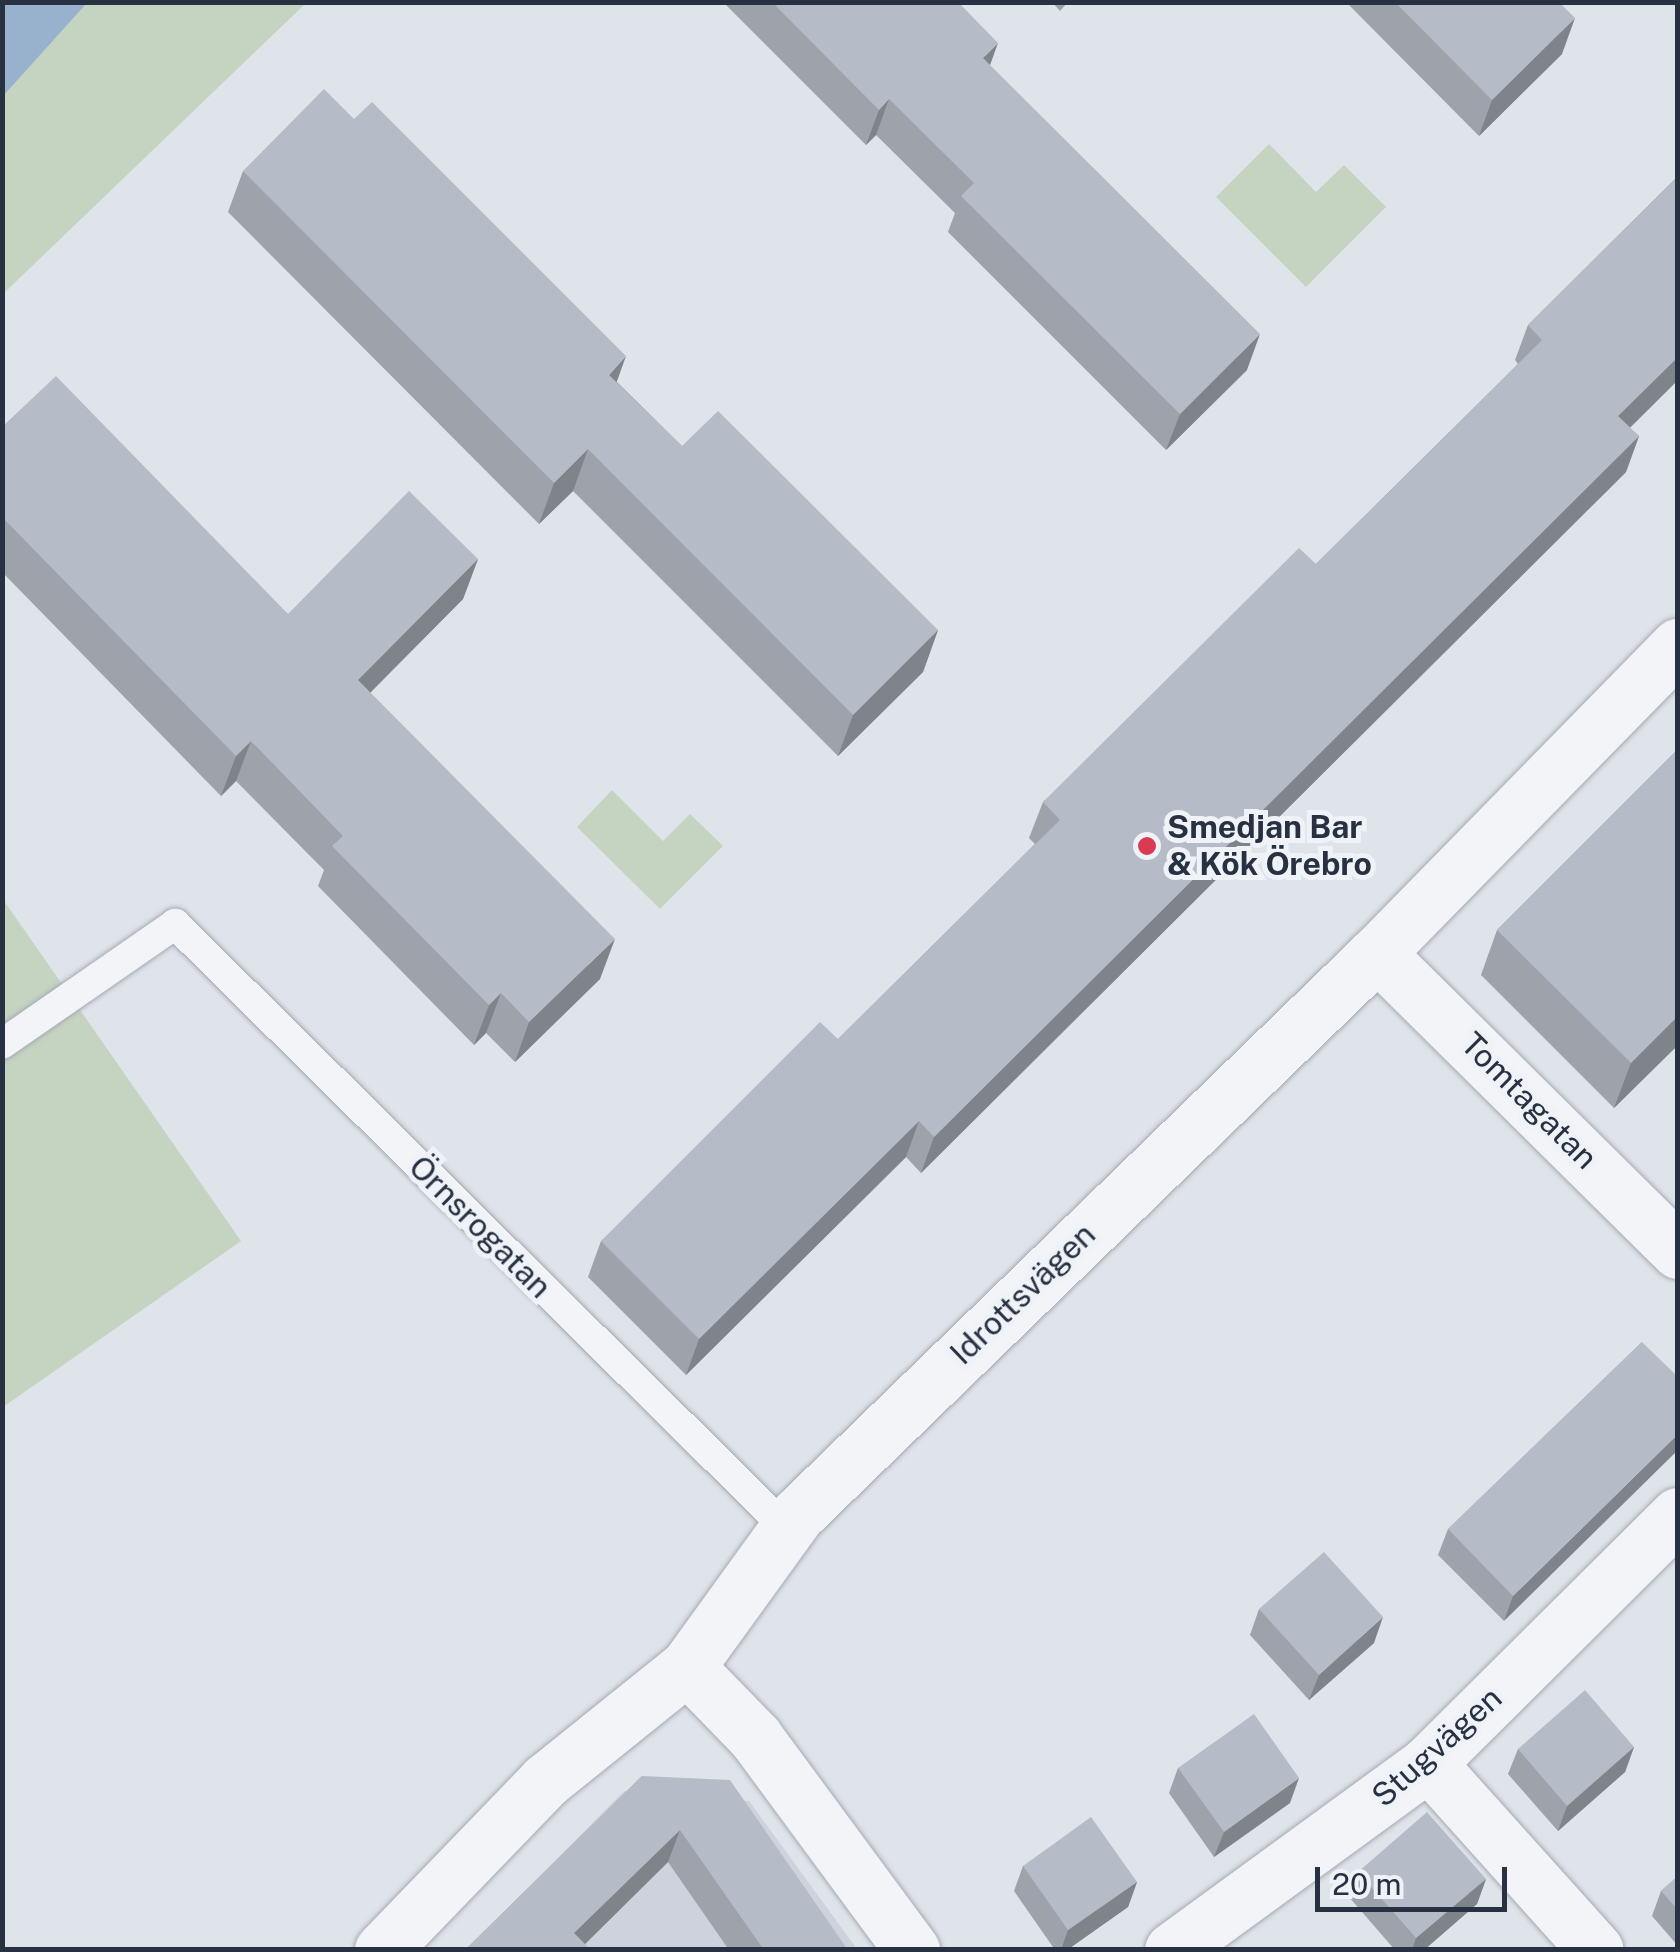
<!DOCTYPE html>
<html>
<head>
<meta charset="utf-8">
<style>
	body { margin:0 }
	#map { position:relative; width:1680px; height:1952px; overflow:hidden; background:#dfe3ea; font-family:"Public Sans",sans-serif }
	div>[style] { position:absolute }
	.built>* { inset:0; background:#cdd2dc }
	.green>* { inset:0; background:#c5d4c0 }
	.water>* { inset:0; background:#98b1cc }
	.roads { filter:drop-shadow(0 0 2px #a4aab4) drop-shadow(0 0 2px #a4aab4) }
	.service>* { height:30px; margin:-15px; padding:0 15px; transform-origin:15px; border-radius:15px; background:#f2f4f8 }
	.minor>* { height:55px; margin:-27.5px; padding:0 27.5px; transform-origin:27.5px; border-radius:27.5px; background:#f2f4f8 }
	.wall>* { inset:0; background:#9da2ab }
	.shaded-wall>* { inset:0; background:#7f848b }
	.building>* { inset:0; background:#b6bcc7 }
	.dots>* { width:28px; height:28px; translate:-50% -50%; box-sizing:border-box; border:5px solid #eff2f7; border-radius:50% }
	span { translate:-50% -50%; white-space:nowrap; text-align:center; line-height:1.15; -webkit-text-stroke:10px #eff2f7; paint-order:stroke }
	.poi-label { font-size:32px; color:#273142; font-weight:700 }
	.left { translate:0 -50%; text-align:left }
	.street-label { font-size:32px; color:#273142 }
	.frame { position:absolute; inset:0; border:5px solid #273142; pointer-events:none }
	.scale { position:absolute; left:1315px; top:1867px; width:192px; height:45px; box-sizing:border-box; border:5px solid #273142; border-top:0; padding-left:12px; font-size:30px; line-height:35px; white-space:nowrap; color:#273142; -webkit-text-stroke:8px #eff2f7; paint-order:stroke }
</style>
</head>
<body>
<div id="map">
	<div class="built">
		<div style="clip-path:polygon(624px 1791px,749px 1801px,857px 1949px,467px 1950px)"></div>
	</div>
	<div class="green">
		<div style="clip-path:polygon(87px 3px,306px 3px,3px 294px,2px 96px)"></div>
		<div style="clip-path:polygon(1269px 144px,1316px 192px,1344px 165px,1386px 207px,1306px 287px,1216px 197px)"></div>
		<div style="clip-path:polygon(612px 790px,663px 841px,690px 814px,723px 846px,660px 909px,577px 827px)"></div>
		<div style="clip-path:polygon(2px 898px,241px 1241px,3px 1407px,2px 1407px)"></div>
	</div>
	<div class="water">
		<div style="clip-path:polygon(3px 2px,87px 3px,3px 96px,2px 3px)"></div>
	</div>
	<div class="roads">
		<div class="service">
			<div style="left:2px;top:1044px;width:211px;rotate:-34.7deg"></div>
			<div style="left:175px;top:924px;width:861px;rotate:44.67deg"></div>
		</div>
		<div class="minor">
			<div style="left:1377px;top:953px;width:424px;rotate:44.7deg"></div>
			<div style="left:687px;top:1667px;width:98px;rotate:45.8deg"></div>
			<div style="left:755px;top:1737px;width:265px;rotate:53.6deg"></div>
			<div style="left:1428px;top:1763px;width:251px;rotate:48.1deg"></div>
			<div style="left:382px;top:1950px;width:235px;rotate:-46deg"></div>
			<div style="left:545px;top:1781px;width:182px;rotate:-38.8deg"></div>
			<div style="left:687px;top:1667px;width:188px;rotate:-54.1deg"></div>
			<div style="left:797px;top:1515px;width:808px;rotate:-44.1deg"></div>
			<div style="left:1377px;top:953px;width:430px;rotate:-45.6deg"></div>
			<div style="left:1172px;top:1950px;width:317px;rotate:-36.1deg"></div>
			<div style="left:1428px;top:1763px;width:352px;rotate:-44.8deg"></div>
		</div>
	</div>
	<div class="wall">
		<div style="clip-path:polygon(723px 2px,958px 2px,990px 66px,1247px 370px,1166px 450px,948px 232px,955px 213px,876px 135px,866px 145px)"></div>
		<div style="clip-path:polygon(1052px 2px,1068px 2px,1060px 11px)"></div>
		<div style="clip-path:polygon(1346px 2px,1559px 2px,1562px 54px,1479px 136px)"></div>
		<div style="clip-path:polygon(243px 171px,617px 382px,682px 446px,938px 630px,923px 672px,838px 756px,573px 491px,539px 524px,228px 212px)"></div>
		<div style="clip-path:polygon(1678px 176px,1678px 380px,1630px 428px,1639px 436px,1626px 472px,921px 1173px,906px 1157px,686px 1375px,588px 1277px,601px 1241px,838px 1039px,1035px 844px,1029px 838px,1043px 802px,1316px 564px,1518px 364px,1515px 360px,1528px 325px)"></div>
		<div style="clip-path:polygon(2px 427px,288px 614px,478px 559px,463px 599px,370px 693px,600px 979px,515px 1062px,486px 1033px,474px 1045px,318px 886px,324px 870px,236px 781px,221px 796px,2px 572px)"></div>
		<div style="clip-path:polygon(1678px 749px,1678px 1045px,1614px 1108px,1481px 975px,1497px 930px)"></div>
		<div style="clip-path:polygon(1642px 1342px,1504px 1621px,1438px 1555px,1448px 1529px)"></div>
		<div style="clip-path:polygon(1259px 1609px,1374px 1643px,1309px 1700px,1250px 1635px)"></div>
		<div style="clip-path:polygon(1634px 1747px,1625px 1772px,1558px 1831px,1508px 1774px,1518px 1749px)"></div>
		<div style="clip-path:polygon(1178px 1768px,1290px 1803px,1214px 1857px,1169px 1793px)"></div>
		<div style="clip-path:polygon(642px 1776px,848px 1950px,729px 1950px,668px 1862px,585px 1944px,465px 1950px)"></div>
		<div style="clip-path:polygon(1023px 1866px,1137px 1882px,1128px 1907px,1067px 1950px,1055px 1950px,1014px 1891px)"></div>
		<div style="clip-path:polygon(1358px 1872px,1486px 1879px,1477px 1904px,1424px 1950px,1395px 1950px,1349px 1897px)"></div>
		<div style="clip-path:polygon(1678px 1876px,1678px 1946px,1652px 1916px,1661px 1891px)"></div>
	</div>
	<div class="shaded-wall">
		<div style="clip-path:polygon(1575px 18px,1562px 54px,1479px 136px,1492px 100px)"></div>
		<div style="clip-path:polygon(998px 43px,985px 79px,983px 58px)"></div>
		<div style="clip-path:polygon(889px 99px,876px 135px,866px 145px,879px 110px)"></div>
		<div style="clip-path:polygon(1260px 334px,1247px 370px,1166px 450px,1180px 414px)"></div>
		<div style="clip-path:polygon(626px 356px,611px 398px,609px 375px)"></div>
		<div style="clip-path:polygon(1678px 357px,1678px 380px,1605px 452px,1618px 416px)"></div>
		<div style="clip-path:polygon(1639px 436px,1626px 472px,921px 1173px,934px 1137px)"></div>
		<div style="clip-path:polygon(588px 449px,573px 491px,539px 524px,554px 483px)"></div>
		<div style="clip-path:polygon(478px 559px,463px 599px,343px 720px,358px 680px)"></div>
		<div style="clip-path:polygon(938px 630px,923px 672px,838px 756px,853px 715px)"></div>
		<div style="clip-path:polygon(251px 741px,236px 781px,221px 796px,236px 756px)"></div>
		<div style="clip-path:polygon(615px 939px,600px 979px,515px 1062px,529px 1022px)"></div>
		<div style="clip-path:polygon(501px 993px,486px 1033px,474px 1045px,489px 1005px)"></div>
		<div style="clip-path:polygon(1678px 1016px,1678px 1045px,1614px 1108px,1631px 1063px)"></div>
		<div style="clip-path:polygon(919px 1121px,906px 1157px,686px 1375px,699px 1339px)"></div>
		<div style="clip-path:polygon(1678px 1434px,1678px 1450px,1504px 1621px,1513px 1596px)"></div>
		<div style="clip-path:polygon(1383px 1617px,1374px 1643px,1309px 1700px,1319px 1675px)"></div>
		<div style="clip-path:polygon(1634px 1747px,1625px 1772px,1558px 1831px,1567px 1806px)"></div>
		<div style="clip-path:polygon(1299px 1778px,1290px 1803px,1214px 1857px,1224px 1832px)"></div>
		<div style="clip-path:polygon(680px 1830px,668px 1862px,579px 1950px,574px 1933px)"></div>
		<div style="clip-path:polygon(1486px 1879px,1477px 1904px,1424px 1950px,1412px 1950px,1416px 1938px)"></div>
		<div style="clip-path:polygon(1137px 1882px,1128px 1907px,1067px 1950px,1061px 1950px,1068px 1930px)"></div>
	</div>
	<div class="building">
		<div style="clip-path:polygon(772px 2px,958px 2px,998px 43px,983px 58px,1260px 334px,1180px 414px,961px 196px,974px 183px,889px 99px,879px 110px)"></div>
		<div style="clip-path:polygon(1395px 2px,1559px 2px,1575px 18px,1492px 100px)"></div>
		<div style="clip-path:polygon(324px 89px,354px 119px,372px 102px,626px 356px,609px 375px,682px 446px,718px 411px,938px 630px,853px 715px,588px 449px,554px 483px,243px 171px)"></div>
		<div style="clip-path:polygon(1678px 176px,1678px 357px,1618px 416px,1639px 436px,934px 1137px,919px 1121px,699px 1339px,601px 1241px,820px 1022px,838px 1039px,956px 922px,1060px 820px,1043px 802px,1299px 548px,1316px 564px,1435px 447px,1542px 340px,1528px 325px)"></div>
		<div style="clip-path:polygon(56px 376px,288px 614px,409px 491px,478px 559px,358px 680px,615px 939px,529px 1022px,501px 993px,489px 1005px,332px 846px,343px 836px,251px 741px,236px 756px,2px 517px,2px 427px)"></div>
		<div style="clip-path:polygon(1678px 749px,1678px 1016px,1631px 1063px,1497px 930px)"></div>
		<div style="clip-path:polygon(1642px 1342px,1678px 1377px,1678px 1434px,1513px 1596px,1448px 1529px)"></div>
		<div style="clip-path:polygon(1324px 1552px,1383px 1617px,1319px 1675px,1259px 1609px)"></div>
		<div style="clip-path:polygon(1585px 1690px,1634px 1747px,1567px 1806px,1518px 1749px)"></div>
		<div style="clip-path:polygon(1254px 1714px,1299px 1778px,1224px 1832px,1178px 1768px)"></div>
		<div style="clip-path:polygon(642px 1776px,730px 1780px,848px 1950px,764px 1950px,680px 1830px,574px 1933px,591px 1950px,465px 1950px)"></div>
		<div style="clip-path:polygon(1427px 1812px,1486px 1879px,1416px 1938px,1358px 1872px)"></div>
		<div style="clip-path:polygon(1091px 1817px,1137px 1882px,1068px 1930px,1023px 1866px)"></div>
		<div style="clip-path:polygon(1678px 1876px,1678px 1910px,1661px 1891px)"></div>
	</div>
	<div class="dots">
		<div style="left:1147px;top:846px;background:#d83b52"></div>
	</div>
	<div class="poi-label">
		<span class="left" style="left:1167px;top:846px">Smedjan Bar<br>&amp; Kök Örebro</span>
	</div>
	<div class="street-label">
		<span style="left:1529px;top:1101px;rotate:45deg">Tomtagatan</span>
		<span style="left:480px;top:1227px;rotate:45deg">Örnsrogatan</span>
		<span style="left:1023px;top:1294px;rotate:-44deg">Idrottsvägen</span>
		<span style="left:1437px;top:1747px;rotate:-42deg">Stugvägen</span>
	</div>
	<div class="frame"></div>
	<div class="scale">20 m</div>
</div>
</body>
</html>
